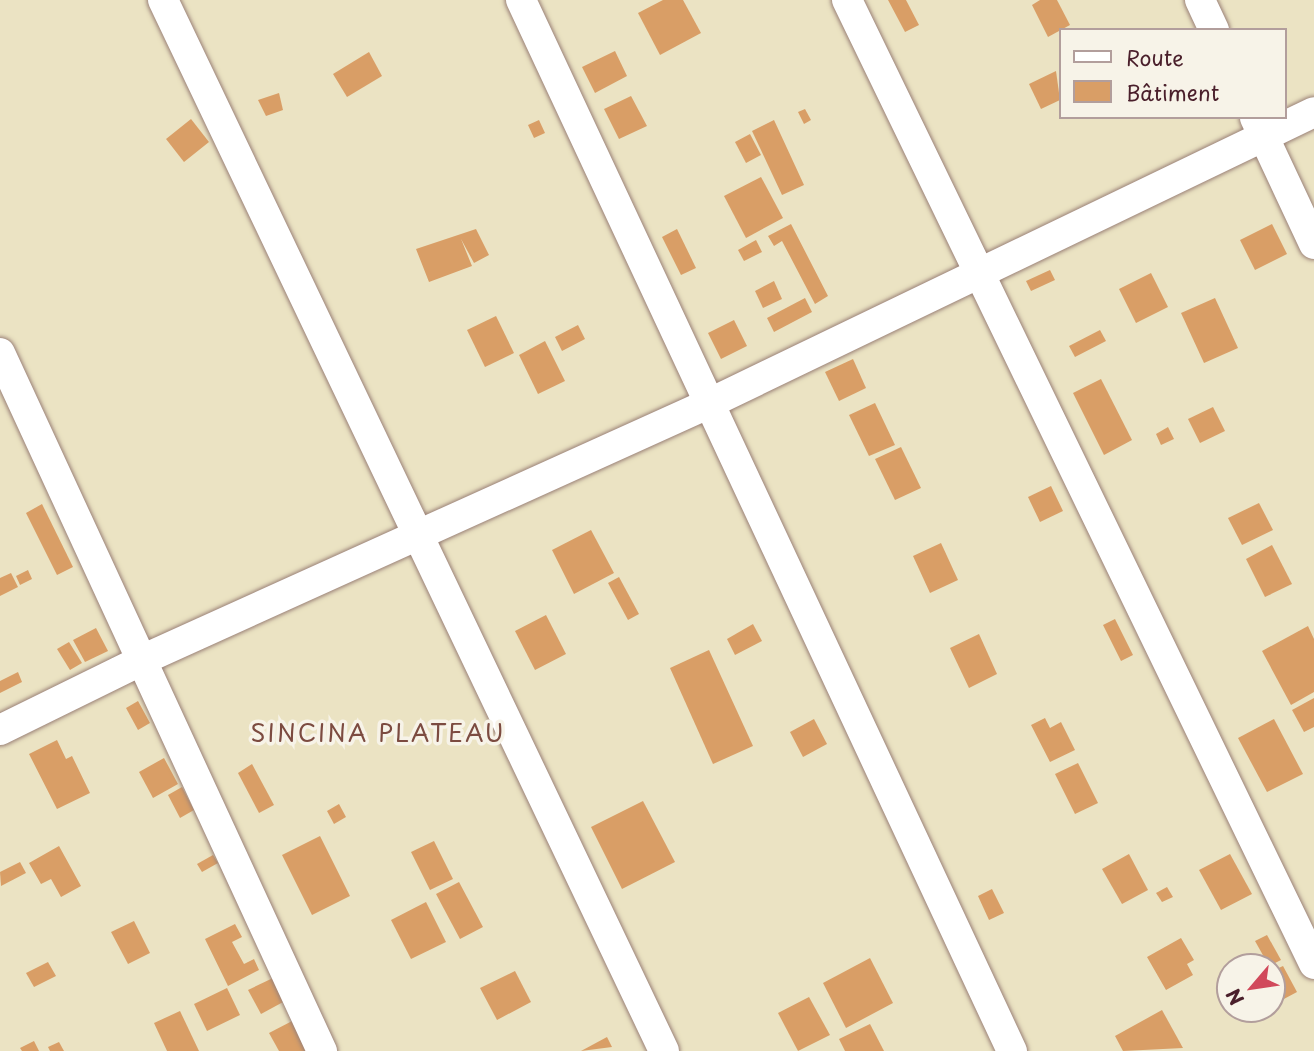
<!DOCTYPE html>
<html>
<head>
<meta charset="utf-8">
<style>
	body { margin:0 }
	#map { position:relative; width:1314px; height:1051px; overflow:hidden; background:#ebe3c3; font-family:"Playpen Sans",sans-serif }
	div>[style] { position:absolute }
	.building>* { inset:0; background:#d99e66 }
	.roads { filter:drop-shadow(0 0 2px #9a8177) drop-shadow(0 0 2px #9a8177) }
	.minor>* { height:30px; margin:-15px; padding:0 15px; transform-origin:15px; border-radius:15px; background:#fff }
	span { translate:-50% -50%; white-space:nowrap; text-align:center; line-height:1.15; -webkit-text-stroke:7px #f7f3e8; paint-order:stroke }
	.quarter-label { font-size:24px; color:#7c4b40; letter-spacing:2px }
	.legend { position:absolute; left:1059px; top:28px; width:228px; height:91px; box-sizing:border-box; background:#f7f3e8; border:2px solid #b29e9c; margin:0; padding:9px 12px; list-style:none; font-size:21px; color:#4a1f2b }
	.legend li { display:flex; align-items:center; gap:14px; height:35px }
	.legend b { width:35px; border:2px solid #b29e9c }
	.north { position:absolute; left:1216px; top:953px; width:70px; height:70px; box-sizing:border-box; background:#f7f3e8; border:2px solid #b29e9c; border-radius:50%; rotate:241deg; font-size:19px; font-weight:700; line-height:28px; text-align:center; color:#4a1f2b }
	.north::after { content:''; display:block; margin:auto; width:24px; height:32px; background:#d1495b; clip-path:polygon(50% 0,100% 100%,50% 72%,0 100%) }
</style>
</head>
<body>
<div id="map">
	<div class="building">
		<div style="clip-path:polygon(663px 0,683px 0,701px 33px,660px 55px,638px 13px)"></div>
		<div style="clip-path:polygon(888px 0,906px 0,919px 25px,905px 32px)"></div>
		<div style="clip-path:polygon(1040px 0,1057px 0,1070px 25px,1048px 37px,1032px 5px)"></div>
		<div style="clip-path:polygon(615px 51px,627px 76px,595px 93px,582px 67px)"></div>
		<div style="clip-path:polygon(369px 52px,382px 76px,347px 97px,333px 74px)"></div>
		<div style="clip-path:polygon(1056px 71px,1060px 100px,1041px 109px,1029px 84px)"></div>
		<div style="clip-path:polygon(279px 93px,283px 110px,266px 116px,258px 100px)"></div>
		<div style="clip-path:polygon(631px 96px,647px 126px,619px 139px,604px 109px)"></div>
		<div style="clip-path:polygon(805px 109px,811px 120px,804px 124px,798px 112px)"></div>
		<div style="clip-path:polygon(191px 119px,209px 142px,184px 162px,166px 139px)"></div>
		<div style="clip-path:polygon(539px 120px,545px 133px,534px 138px,528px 125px)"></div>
		<div style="clip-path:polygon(774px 120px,804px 185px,782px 195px,752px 131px)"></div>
		<div style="clip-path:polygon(750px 134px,761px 155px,746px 163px,735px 142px)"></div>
		<div style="clip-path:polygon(761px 177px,783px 218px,746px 238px,724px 196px)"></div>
		<div style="clip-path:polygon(791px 224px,828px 296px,815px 304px,782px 241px,774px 246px,768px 236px)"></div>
		<div style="clip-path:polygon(1272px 224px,1287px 254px,1255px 270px,1240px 240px)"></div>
		<div style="clip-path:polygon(476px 229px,489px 255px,474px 263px,461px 239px,472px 266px,429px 282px,416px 249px)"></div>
		<div style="clip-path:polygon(677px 229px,696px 268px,681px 275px,662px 237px)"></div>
		<div style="clip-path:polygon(756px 240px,762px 252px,744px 261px,738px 250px)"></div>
		<div style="clip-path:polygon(1050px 270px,1055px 280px,1031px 291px,1026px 281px)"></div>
		<div style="clip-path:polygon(1151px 273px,1168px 307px,1136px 323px,1119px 289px)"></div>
		<div style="clip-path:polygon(774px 281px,782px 299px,763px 308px,755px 291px)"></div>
		<div style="clip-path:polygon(805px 298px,812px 312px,774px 332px,767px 318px)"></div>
		<div style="clip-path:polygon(1215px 298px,1238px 348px,1204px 363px,1181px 313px)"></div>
		<div style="clip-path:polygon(496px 316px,514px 353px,485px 367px,467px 330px)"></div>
		<div style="clip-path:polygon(734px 320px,747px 346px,721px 359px,708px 333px)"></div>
		<div style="clip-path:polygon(578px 325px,585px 339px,562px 351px,555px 337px)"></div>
		<div style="clip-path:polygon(1100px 330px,1106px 341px,1075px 357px,1069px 346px)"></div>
		<div style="clip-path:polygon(545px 341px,565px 381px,538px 394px,519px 355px)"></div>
		<div style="clip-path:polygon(853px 359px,866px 388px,839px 401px,825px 372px)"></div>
		<div style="clip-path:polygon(1101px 379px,1132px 440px,1104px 455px,1073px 393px)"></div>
		<div style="clip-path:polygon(875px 403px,895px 445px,869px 456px,849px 415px)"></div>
		<div style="clip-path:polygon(1213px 407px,1225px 431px,1200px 443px,1188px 419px)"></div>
		<div style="clip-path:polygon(1168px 427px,1174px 439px,1161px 445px,1156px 434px)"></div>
		<div style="clip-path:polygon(901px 447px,921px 488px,895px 500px,875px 459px)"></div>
		<div style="clip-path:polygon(1051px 486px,1063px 511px,1040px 522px,1028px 497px)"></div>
		<div style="clip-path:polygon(1259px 503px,1273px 530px,1242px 545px,1228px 518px)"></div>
		<div style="clip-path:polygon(42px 504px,73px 567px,57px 575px,26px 513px)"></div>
		<div style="clip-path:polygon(591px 530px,614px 573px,574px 594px,552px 550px)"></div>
		<div style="clip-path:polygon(941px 543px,958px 580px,930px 593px,913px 556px)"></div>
		<div style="clip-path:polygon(1272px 545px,1292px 584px,1265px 597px,1246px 559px)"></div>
		<div style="clip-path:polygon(28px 570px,32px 579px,20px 585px,16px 576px)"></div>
		<div style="clip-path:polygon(11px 573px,18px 587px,0 596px,0 578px)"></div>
		<div style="clip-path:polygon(619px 577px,639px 614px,628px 620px,608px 583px)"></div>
		<div style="clip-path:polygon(546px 615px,566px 654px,535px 670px,515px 631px)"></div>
		<div style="clip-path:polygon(1115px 619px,1133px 655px,1121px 661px,1103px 625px)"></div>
		<div style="clip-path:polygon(753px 624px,762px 641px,735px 655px,727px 639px)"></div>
		<div style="clip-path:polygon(1308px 626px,1314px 639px,1314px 692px,1291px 705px,1262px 651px)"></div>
		<div style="clip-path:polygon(96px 628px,108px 651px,85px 662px,73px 640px)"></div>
		<div style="clip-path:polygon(979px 634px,997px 674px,969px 688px,950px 648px)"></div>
		<div style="clip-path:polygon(69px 642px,82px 663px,70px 670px,57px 649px)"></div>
		<div style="clip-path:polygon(709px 650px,753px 746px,713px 764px,670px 668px)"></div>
		<div style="clip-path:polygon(18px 672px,22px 682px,0 693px,0 681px)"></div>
		<div style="clip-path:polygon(1314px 698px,1314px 727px,1304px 732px,1292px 710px)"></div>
		<div style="clip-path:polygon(138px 701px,150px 723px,138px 730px,126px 708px)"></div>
		<div style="clip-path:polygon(1045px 718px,1050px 728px,1061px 722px,1075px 750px,1050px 762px,1031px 725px)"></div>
		<div style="clip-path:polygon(814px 719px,827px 744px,803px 757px,790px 732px)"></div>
		<div style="clip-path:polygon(1274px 719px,1303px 774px,1267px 792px,1238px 738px)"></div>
		<div style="clip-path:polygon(57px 740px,66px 759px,72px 756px,90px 793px,57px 809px,29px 754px)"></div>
		<div style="clip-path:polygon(164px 758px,178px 784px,153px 798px,139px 772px)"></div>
		<div style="clip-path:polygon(1078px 763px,1098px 803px,1075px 814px,1055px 774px)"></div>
		<div style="clip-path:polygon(252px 764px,274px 805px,259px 813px,238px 773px)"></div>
		<div style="clip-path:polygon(182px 787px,194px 810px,180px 818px,168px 795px)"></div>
		<div style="clip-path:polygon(643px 801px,675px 862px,622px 889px,591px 827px)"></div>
		<div style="clip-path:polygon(339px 804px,346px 817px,334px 824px,327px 811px)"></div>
		<div style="clip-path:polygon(320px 836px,350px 896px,312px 915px,282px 855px)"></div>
		<div style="clip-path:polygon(434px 841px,453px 879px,430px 890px,411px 852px)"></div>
		<div style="clip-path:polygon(59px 846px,81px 886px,61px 897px,51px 879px,41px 884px,29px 863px)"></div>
		<div style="clip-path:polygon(1129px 854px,1148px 890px,1122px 904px,1102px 869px)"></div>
		<div style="clip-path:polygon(1230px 854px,1252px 894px,1221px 910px,1199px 870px)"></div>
		<div style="clip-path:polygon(213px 855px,218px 863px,202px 872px,197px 864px)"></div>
		<div style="clip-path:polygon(20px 862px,26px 873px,1px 886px,0 872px)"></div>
		<div style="clip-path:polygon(459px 882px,483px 927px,460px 939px,436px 894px)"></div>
		<div style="clip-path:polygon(1167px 887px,1173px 897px,1162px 902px,1156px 893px)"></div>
		<div style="clip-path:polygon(992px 889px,1004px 913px,989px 920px,978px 896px)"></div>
		<div style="clip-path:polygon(426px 902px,446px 942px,411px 959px,391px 920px)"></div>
		<div style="clip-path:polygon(134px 921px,150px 953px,128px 964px,111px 932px)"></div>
		<div style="clip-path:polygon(235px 924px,242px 937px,232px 942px,244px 964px,254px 959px,259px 970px,228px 986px,205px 939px)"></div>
		<div style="clip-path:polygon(1267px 935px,1281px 960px,1269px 966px,1255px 941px)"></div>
		<div style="clip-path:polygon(1181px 938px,1194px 960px,1187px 964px,1193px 975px,1166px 990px,1147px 957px)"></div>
		<div style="clip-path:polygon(870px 958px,893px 1003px,846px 1028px,823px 983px)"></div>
		<div style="clip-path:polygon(48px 962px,56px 976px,34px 987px,26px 973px)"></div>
		<div style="clip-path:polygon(1283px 966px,1297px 992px,1282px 1000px,1272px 971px)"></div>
		<div style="clip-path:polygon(515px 971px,531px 1002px,497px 1020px,480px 988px)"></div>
		<div style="clip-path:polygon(273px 978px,285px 1001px,261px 1014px,248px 990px)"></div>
		<div style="clip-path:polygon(227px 988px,240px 1015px,207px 1031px,194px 1004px)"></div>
		<div style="clip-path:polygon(809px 997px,830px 1035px,798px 1051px,778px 1013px)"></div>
		<div style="clip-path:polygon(1162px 1010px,1183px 1048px,1123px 1051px,1115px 1036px)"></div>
		<div style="clip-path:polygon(180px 1011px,199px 1051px,167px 1051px,154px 1023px)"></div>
		<div style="clip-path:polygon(296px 1019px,313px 1051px,279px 1051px,269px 1033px)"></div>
		<div style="clip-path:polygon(870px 1024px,884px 1051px,845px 1051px,839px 1039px)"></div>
		<div style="clip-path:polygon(607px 1037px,612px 1047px,581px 1051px)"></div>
		<div style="clip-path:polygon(34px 1041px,39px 1051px,22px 1051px,20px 1048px)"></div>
		<div style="clip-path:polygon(59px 1042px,64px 1051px,50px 1051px,48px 1047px)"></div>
	</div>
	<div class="roads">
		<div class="minor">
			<div style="left:163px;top:0;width:1164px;rotate:64.51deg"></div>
			<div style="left:521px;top:0;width:1160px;rotate:64.96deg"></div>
			<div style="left:847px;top:0;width:1071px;rotate:64.15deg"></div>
			<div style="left:1200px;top:0;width:33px;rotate:65deg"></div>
			<div style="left:1255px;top:118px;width:139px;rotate:64.9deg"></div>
			<div style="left:0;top:353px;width:769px;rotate:65.24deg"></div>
			<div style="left:0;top:730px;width:161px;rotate:-26.2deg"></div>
			<div style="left:144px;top:659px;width:621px;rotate:-24.34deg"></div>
			<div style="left:710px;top:403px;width:670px;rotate:-25.72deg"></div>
		</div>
	</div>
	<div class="quarter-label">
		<span style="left:378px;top:733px">SINCINA PLATEAU</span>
	</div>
	<ul class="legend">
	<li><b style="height:9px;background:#fff"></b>Route</li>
	<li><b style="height:19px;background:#d99e66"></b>Bâtiment</li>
	</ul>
	<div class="north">N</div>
</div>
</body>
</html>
